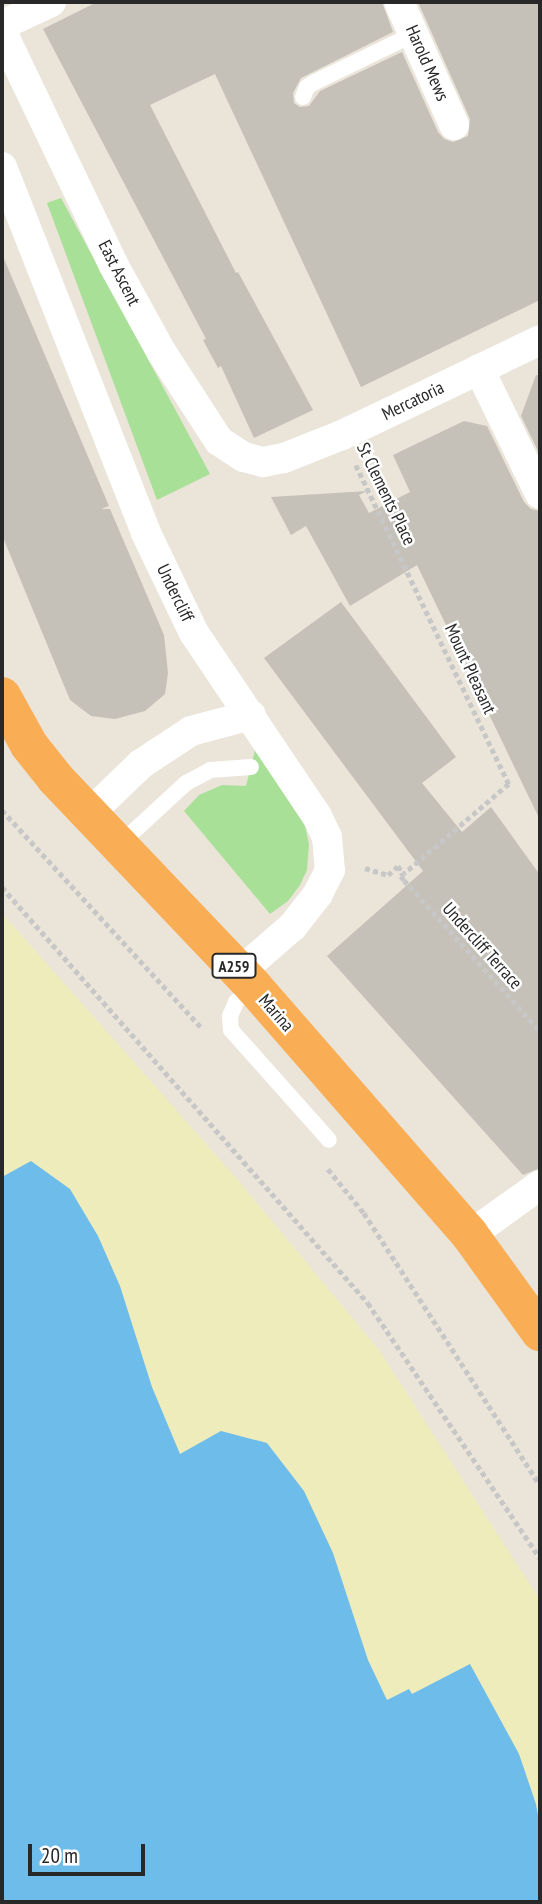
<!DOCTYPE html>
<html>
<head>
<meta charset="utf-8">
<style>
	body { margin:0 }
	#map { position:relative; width:542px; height:1904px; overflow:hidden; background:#eae4d9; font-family:"PT Sans Narrow",sans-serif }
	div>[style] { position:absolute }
	.green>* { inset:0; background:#a8e097 }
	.sand>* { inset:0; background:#efecbc }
	.water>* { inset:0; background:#6ebcea }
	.building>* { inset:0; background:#c5c1b9 }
	.path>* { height:4.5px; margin-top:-2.25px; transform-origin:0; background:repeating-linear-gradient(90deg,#c7c7c7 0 5px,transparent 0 8.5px) }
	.lane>* { height:16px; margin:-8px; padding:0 8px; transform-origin:8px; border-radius:8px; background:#fff }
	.street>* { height:30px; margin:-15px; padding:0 15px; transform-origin:15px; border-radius:15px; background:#fff }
	.highway>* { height:38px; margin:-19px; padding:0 19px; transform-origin:19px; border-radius:19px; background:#f9ad55 }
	span { translate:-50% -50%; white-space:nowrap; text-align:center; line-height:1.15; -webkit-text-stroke:5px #fff; paint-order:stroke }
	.shield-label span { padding:2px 5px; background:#fff; border:2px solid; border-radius:5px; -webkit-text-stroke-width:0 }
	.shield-label { font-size:16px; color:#282828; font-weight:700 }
	.street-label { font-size:18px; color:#282828 }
	.frame { position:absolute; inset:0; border:4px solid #282828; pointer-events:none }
	.scale { position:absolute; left:28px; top:1844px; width:117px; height:32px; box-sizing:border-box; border:4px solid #282828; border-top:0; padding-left:9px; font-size:21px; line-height:24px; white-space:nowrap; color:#282828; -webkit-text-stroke:5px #fff; paint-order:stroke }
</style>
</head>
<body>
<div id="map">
	<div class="green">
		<div style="clip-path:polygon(61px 198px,210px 474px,157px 500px,47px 203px)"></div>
		<div style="clip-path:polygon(255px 750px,305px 826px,309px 844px,307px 870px,300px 885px,288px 901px,270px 914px,184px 811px,199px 795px,222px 785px,246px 786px)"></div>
	</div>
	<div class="sand">
		<div style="clip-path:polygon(2px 913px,238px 1180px,379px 1350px,540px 1600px,540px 1902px,2px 1600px)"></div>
	</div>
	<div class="water">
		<div style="clip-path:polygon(31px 1161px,70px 1189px,98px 1236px,120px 1286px,152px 1387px,180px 1454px,221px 1431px,267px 1443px,304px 1491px,333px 1553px,368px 1660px,387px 1700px,409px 1689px,412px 1694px,470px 1664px,519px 1754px,536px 1804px,540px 1827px,540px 1902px,2px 1902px,2px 1177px)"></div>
	</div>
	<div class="building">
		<div style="clip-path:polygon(97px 2px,382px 2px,393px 32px,301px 78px,293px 93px,294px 103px,300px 107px,309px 106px,320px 91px,402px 52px,438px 132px,444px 139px,453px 142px,468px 136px,470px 119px,418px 2px,540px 2px,540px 300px,361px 387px,215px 74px,150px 105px,236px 273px,238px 272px,313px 410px,254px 438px,221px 366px,218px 368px,203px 340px,206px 339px,43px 29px)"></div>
		<div style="clip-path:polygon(2px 254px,109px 506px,101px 509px,110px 509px,164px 635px,168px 673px,165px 694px,145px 711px,115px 719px,91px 716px,70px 700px,2px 535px)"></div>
		<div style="clip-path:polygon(536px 375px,540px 376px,540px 455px,521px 416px)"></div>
		<div style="clip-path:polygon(464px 421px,487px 426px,524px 502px,531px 509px,540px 511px,540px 820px,417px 565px,350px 606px,306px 526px,291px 535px,271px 497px,367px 491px,359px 495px,369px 513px,410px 492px,393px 455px)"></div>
		<div style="clip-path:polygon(341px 602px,456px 757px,422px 783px,462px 832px,491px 807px,540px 875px,540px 1168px,523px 1175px,327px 956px,423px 871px,264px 658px)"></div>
	</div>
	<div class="path">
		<div style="left:356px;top:465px;width:354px;rotate:64.4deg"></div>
		<div style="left:509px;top:784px;width:138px;rotate:139.4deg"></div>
		<div style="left:2px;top:810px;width:294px;rotate:47.5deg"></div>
		<div style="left:365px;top:868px;width:24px;rotate:17deg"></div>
		<div style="left:388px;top:875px;width:13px;rotate:-42deg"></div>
		<div style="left:398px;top:866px;width:10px;rotate:53deg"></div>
		<div style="left:404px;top:874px;width:4px;rotate:146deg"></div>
		<div style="left:401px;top:876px;width:5px;rotate:53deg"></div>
		<div style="left:404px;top:880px;width:203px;rotate:48deg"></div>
		<div style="left:2px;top:887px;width:554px;rotate:48.66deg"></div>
		<div style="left:368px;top:1303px;width:308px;rotate:56deg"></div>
		<div style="left:328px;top:1169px;width:57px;rotate:50.7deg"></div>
		<div style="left:364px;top:1213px;width:324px;rotate:57.1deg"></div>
	</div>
	<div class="lane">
		<div style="left:303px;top:97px;width:11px;rotate:-68deg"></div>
		<div style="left:307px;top:87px;width:9px;rotate:-32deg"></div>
		<div style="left:315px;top:82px;width:110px;rotate:-25.9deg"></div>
		<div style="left:120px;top:844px;width:90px;rotate:-42.7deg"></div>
		<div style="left:186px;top:783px;width:27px;rotate:-28deg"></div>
		<div style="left:210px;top:770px;width:41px;rotate:-4.2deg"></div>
		<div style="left:253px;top:986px;width:23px;rotate:137deg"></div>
		<div style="left:236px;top:1002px;width:15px;rotate:113deg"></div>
		<div style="left:230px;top:1016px;width:14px;rotate:86deg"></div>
		<div style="left:231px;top:1030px;width:147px;rotate:48.3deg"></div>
	</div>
	<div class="street">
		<div style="left:399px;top:2px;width:135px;rotate:65.9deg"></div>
		<div style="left:2px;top:25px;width:54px;rotate:-25.1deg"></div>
		<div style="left:2px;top:32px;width:257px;rotate:64.4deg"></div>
		<div style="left:113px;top:264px;width:102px;rotate:61.2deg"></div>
		<div style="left:162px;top:353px;width:105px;rotate:57.1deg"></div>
		<div style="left:219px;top:441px;width:30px;rotate:33deg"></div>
		<div style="left:244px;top:457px;width:20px;rotate:15deg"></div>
		<div style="left:263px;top:462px;width:21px;rotate:-11deg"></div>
		<div style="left:284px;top:458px;width:62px;rotate:-21.6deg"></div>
		<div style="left:342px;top:435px;width:220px;rotate:-25.6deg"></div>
		<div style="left:2px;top:167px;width:393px;rotate:68.5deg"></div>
		<div style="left:146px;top:533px;width:111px;rotate:64.4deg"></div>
		<div style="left:194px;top:633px;width:220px;rotate:56.1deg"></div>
		<div style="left:317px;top:816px;width:23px;rotate:65deg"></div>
		<div style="left:327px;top:837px;width:33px;rotate:85deg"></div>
		<div style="left:330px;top:870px;width:27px;rotate:117deg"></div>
		<div style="left:318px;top:894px;width:41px;rotate:128deg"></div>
		<div style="left:293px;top:926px;width:70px;rotate:139deg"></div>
		<div style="left:479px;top:369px;width:139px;rotate:64deg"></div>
		<div style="left:89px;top:814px;width:72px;rotate:-43.9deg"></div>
		<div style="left:141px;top:764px;width:60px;rotate:-33.4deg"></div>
		<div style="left:191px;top:731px;width:62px;rotate:-14.9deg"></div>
		<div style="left:470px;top:1235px;width:86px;rotate:-35.5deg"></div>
	</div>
	<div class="highway">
		<div style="left:2px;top:696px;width:56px;rotate:61.1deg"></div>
		<div style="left:29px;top:745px;width:43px;rotate:51.5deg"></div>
		<div style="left:56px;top:779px;width:286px;rotate:46.4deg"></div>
		<div style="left:253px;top:986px;width:330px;rotate:48.9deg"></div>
		<div style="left:470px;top:1235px;width:120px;rotate:54.2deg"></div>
	</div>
	<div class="shield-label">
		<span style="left:234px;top:966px">A259</span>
	</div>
	<div class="street-label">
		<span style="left:427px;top:63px;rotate:66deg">Harold Mews</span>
		<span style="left:119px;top:273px;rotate:63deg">East Ascent</span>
		<span style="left:413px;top:401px;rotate:-26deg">Mercatoria</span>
		<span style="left:386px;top:494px;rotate:64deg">St Clements Place</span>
		<span style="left:175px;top:593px;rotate:64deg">Undercliff</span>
		<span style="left:470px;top:669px;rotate:65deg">Mount Pleasant</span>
		<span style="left:482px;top:946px;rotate:48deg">Undercliff Terrace</span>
		<span style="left:276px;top:1013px;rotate:49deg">Marina</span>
	</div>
	<div class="frame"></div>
	<div class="scale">20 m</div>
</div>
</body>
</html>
